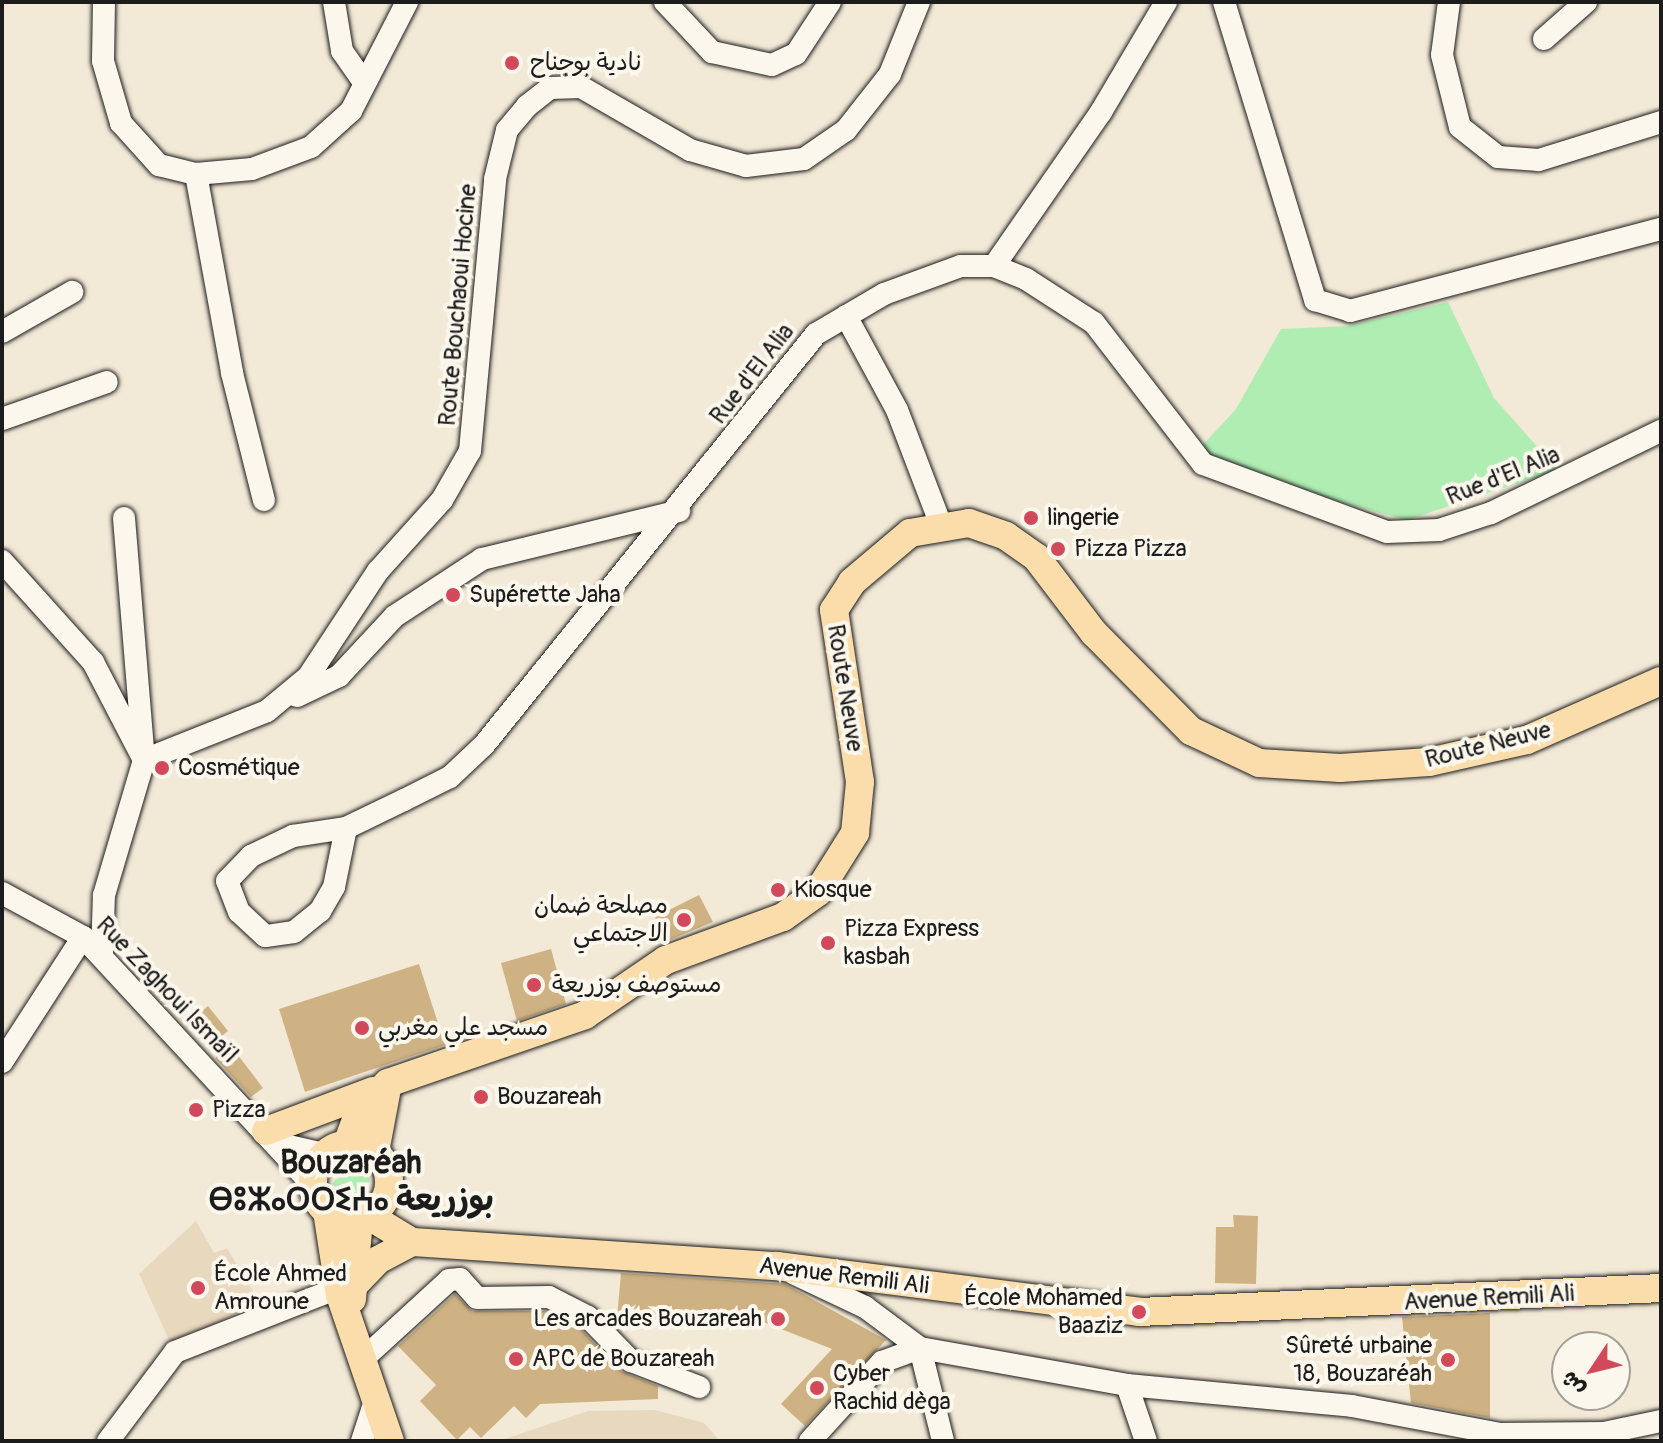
<!DOCTYPE html>
<html>
<head>
<meta charset="utf-8">
<style>
	body { margin:0 }
	#map { position:relative; width:1663px; height:1443px; overflow:hidden; background:#f2e9d7; font-family:Pangolin,"Playpen Sans Arabic","Noto Sans Tifinagh",sans-serif }
	div>[style] { position:absolute }
	.built>* { inset:0; background:#e8d8be }
	.green>* { inset:0; background:#b0edb3 }
	.building>* { inset:0; background:#cfb283 }
	.roads { filter:drop-shadow(0 0 2px #1c1c1c) drop-shadow(0 0 2px #1c1c1c) }
	.minor>* { height:22px; margin:-11px; padding:0 11px; transform-origin:11px; border-radius:11px; background:#fbf7ec }
	.major>* { height:28px; margin:-14px; padding:0 14px; transform-origin:14px; border-radius:14px; background:#faddab }
	.major>.ring { margin:-14px; padding:0; box-sizing:content-box; background:none; border:28px solid #faddab; border-radius:50% }
	.dots>* { width:22px; height:22px; translate:-50% -50%; box-sizing:border-box; border:4px solid #fbf7ec; border-radius:50% }
	span { translate:-50% -50%; white-space:nowrap; text-align:center; line-height:1.15; -webkit-text-stroke:8px #fbf7ec; paint-order:stroke }
	.poi-label { font-size:24px; color:#1c1c1c }
	.left { translate:0 -50%; text-align:left }
	.right { translate:-100% -50%; text-align:right }
	.street-label { font-size:24px; color:#1c1c1c }
	.district-label { font-size:32px; color:#1c1c1c; font-weight:700 }
	.frame { position:absolute; inset:0; border:4px solid #1c1c1c; pointer-events:none }
	.north { position:absolute; left:1551px; top:1331px; width:80px; height:80px; box-sizing:border-box; background:#fbf7ec; border:2px solid #a29f99; border-radius:50%; rotate:235deg; font-size:22px; font-weight:700; line-height:32px; text-align:center; color:#1c1c1c }
	.north::after { content:''; display:block; margin:auto; width:28px; height:36px; background:#d1495b; clip-path:polygon(50% 0,100% 100%,50% 72%,0 100%) }
</style>
</head>
<body>
<div id="map">
	<div class="built">
		<div style="clip-path:polygon(196px 1221px,214px 1253px,227px 1248px,260px 1303px,171px 1344px,139px 1274px)"></div>
		<div style="clip-path:polygon(655px 1410px,704px 1423px,720px 1441px,499px 1441px,588px 1411px)"></div>
	</div>
	<div class="green">
		<div style="clip-path:polygon(1448px 302px,1494px 398px,1558px 470px,1407px 520px,1251px 478px,1200px 448px,1236px 409px,1281px 329px,1347px 326px)"></div>
		<div style="clip-path:polygon(349px 1163px,363px 1167px,370px 1180px,365px 1194px,352px 1201px,332px 1184px)"></div>
	</div>
	<div class="building">
		<div style="clip-path:polygon(699px 895px,713px 922px,667px 941px,655px 917px)"></div>
		<div style="clip-path:polygon(551px 949px,566px 1004px,517px 1021px,501px 963px)"></div>
		<div style="clip-path:polygon(419px 964px,445px 1045px,305px 1092px,279px 1009px)"></div>
		<div style="clip-path:polygon(208px 1006px,228px 1031px,213px 1043px,194px 1018px)"></div>
		<div style="clip-path:polygon(231px 1046px,263px 1088px,251px 1097px,215px 1058px)"></div>
		<div style="clip-path:polygon(1233px 1215px,1258px 1216px,1256px 1284px,1215px 1283px,1216px 1227px,1234px 1227px)"></div>
		<div style="clip-path:polygon(621px 1273px,785px 1284px,886px 1340px,805px 1426px,781px 1404px,832px 1349px,758px 1320px,617px 1318px)"></div>
		<div style="clip-path:polygon(455px 1294px,472px 1311px,546px 1311px,557px 1324px,580px 1328px,621px 1371px,658px 1386px,658px 1399px,540px 1404px,526px 1418px,514px 1406px,481px 1438px,470px 1427px,457px 1440px,420px 1401px,436px 1385px,398px 1346px)"></div>
		<div style="clip-path:polygon(1490px 1313px,1490px 1418px,1411px 1403px,1402px 1317px)"></div>
	</div>
	<div class="roads">
		<div class="minor">
			<div style="left:104px;top:2px;width:59px;rotate:91deg"></div>
			<div style="left:103px;top:61px;width:65px;rotate:73.8deg"></div>
			<div style="left:121px;top:123px;width:57px;rotate:47.9deg"></div>
			<div style="left:159px;top:165px;width:38px;rotate:14deg"></div>
			<div style="left:196px;top:174px;width:56px;rotate:-5.1deg"></div>
			<div style="left:252px;top:169px;width:63px;rotate:-20.4deg"></div>
			<div style="left:311px;top:147px;width:54px;rotate:-42deg"></div>
			<div style="left:351px;top:111px;width:123px;rotate:-62.8deg"></div>
			<div style="left:334px;top:2px;width:50px;rotate:80.7deg"></div>
			<div style="left:342px;top:51px;width:38px;rotate:55deg"></div>
			<div style="left:665px;top:2px;width:69px;rotate:46.8deg"></div>
			<div style="left:712px;top:52px;width:61px;rotate:12.2deg"></div>
			<div style="left:772px;top:65px;width:26px;rotate:-25deg"></div>
			<div style="left:796px;top:54px;width:62px;rotate:-56.8deg"></div>
			<div style="left:1224px;top:2px;width:312px;rotate:73deg"></div>
			<div style="left:1315px;top:300px;width:37px;rotate:17deg"></div>
			<div style="left:1350px;top:311px;width:322px;rotate:-14.8deg"></div>
			<div style="left:1449px;top:2px;width:53px;rotate:97.5deg"></div>
			<div style="left:1442px;top:55px;width:74px;rotate:76deg"></div>
			<div style="left:1460px;top:127px;width:48px;rotate:38.3deg"></div>
			<div style="left:1498px;top:157px;width:41px;rotate:4.2deg"></div>
			<div style="left:1539px;top:160px;width:128px;rotate:-17.3deg"></div>
			<div style="left:1544px;top:39px;width:56px;rotate:-41.4deg"></div>
			<div style="left:196px;top:174px;width:202px;rotate:79.7deg"></div>
			<div style="left:232px;top:373px;width:131px;rotate:75.9deg"></div>
			<div style="left:994px;top:266px;width:188px;rotate:-55.2deg"></div>
			<div style="left:1101px;top:112px;width:128px;rotate:-59.4deg"></div>
			<div style="left:846px;top:316px;width:107px;rotate:61.5deg"></div>
			<div style="left:897px;top:410px;width:123px;rotate:69.1deg"></div>
			<div style="left:2px;top:332px;width:81px;rotate:-29.7deg"></div>
			<div style="left:2px;top:419px;width:111px;rotate:-19.4deg"></div>
			<div style="left:124px;top:518px;width:230px;rotate:85.3deg"></div>
			<div style="left:2px;top:561px;width:136px;rotate:48deg"></div>
			<div style="left:93px;top:662px;width:110px;rotate:62.5deg"></div>
			<div style="left:297px;top:696px;width:47px;rotate:-25.5deg"></div>
			<div style="left:339px;top:676px;width:82px;rotate:-47deg"></div>
			<div style="left:395px;top:616px;width:104px;rotate:-33.2deg"></div>
			<div style="left:482px;top:559px;width:203px;rotate:-13.7deg"></div>
			<div style="left:346px;top:828px;width:60px;rotate:101.5deg"></div>
			<div style="left:334px;top:887px;width:28px;rotate:120deg"></div>
			<div style="left:320px;top:911px;width:33px;rotate:141deg"></div>
			<div style="left:294px;top:932px;width:29px;rotate:172deg"></div>
			<div style="left:265px;top:936px;width:35px;rotate:-137deg"></div>
			<div style="left:239px;top:912px;width:33px;rotate:-111deg"></div>
			<div style="left:227px;top:881px;width:35px;rotate:-46deg"></div>
			<div style="left:251px;top:856px;width:47px;rotate:-25.5deg"></div>
			<div style="left:293px;top:836px;width:54px;rotate:-8.6deg"></div>
			<div style="left:346px;top:828px;width:64px;rotate:-25.8deg"></div>
			<div style="left:404px;top:800px;width:51px;rotate:-26.6deg"></div>
			<div style="left:450px;top:777px;width:47px;rotate:-43.3deg"></div>
			<div style="left:484px;top:745px;width:528px;rotate:-51.07deg"></div>
			<div style="left:816px;top:334px;width:79px;rotate:-30.5deg"></div>
			<div style="left:884px;top:294px;width:82px;rotate:-20deg"></div>
			<div style="left:961px;top:266px;width:33px"></div>
			<div style="left:994px;top:266px;width:35px;rotate:22deg"></div>
			<div style="left:1026px;top:279px;width:81px;rotate:32.9deg"></div>
			<div style="left:1094px;top:323px;width:178px;rotate:52.3deg"></div>
			<div style="left:1203px;top:464px;width:196px;rotate:20.3deg"></div>
			<div style="left:1387px;top:532px;width:52px;rotate:-2.2deg"></div>
			<div style="left:1439px;top:530px;width:55px;rotate:-18.1deg"></div>
			<div style="left:1491px;top:513px;width:189px;rotate:-25.8deg"></div>
			<div style="left:2px;top:893px;width:92px;rotate:28.5deg"></div>
			<div style="left:83px;top:937px;width:338px;rotate:47.2deg"></div>
			<div style="left:102px;top:954px;width:59px;rotate:-88.1deg"></div>
			<div style="left:104px;top:895px;width:141px;rotate:-73.5deg"></div>
			<div style="left:144px;top:760px;width:132px;rotate:-21.7deg"></div>
			<div style="left:267px;top:711px;width:53px;rotate:-39.7deg"></div>
			<div style="left:308px;top:677px;width:127px;rotate:-56.6deg"></div>
			<div style="left:378px;top:571px;width:96px;rotate:-48deg"></div>
			<div style="left:442px;top:500px;width:56px;rotate:-60.3deg"></div>
			<div style="left:470px;top:451px;width:273px;rotate:-84.7deg"></div>
			<div style="left:495px;top:179px;width:50px;rotate:-76.2deg"></div>
			<div style="left:507px;top:130px;width:31px;rotate:-50deg"></div>
			<div style="left:527px;top:106px;width:29px;rotate:-38deg"></div>
			<div style="left:550px;top:88px;width:31px;rotate:-2deg"></div>
			<div style="left:581px;top:87px;width:126px;rotate:30deg"></div>
			<div style="left:690px;top:150px;width:58px;rotate:15.9deg"></div>
			<div style="left:746px;top:166px;width:58px;rotate:-6.9deg"></div>
			<div style="left:804px;top:159px;width:51px;rotate:-34.6deg"></div>
			<div style="left:846px;top:130px;width:71px;rotate:-51.8deg"></div>
			<div style="left:890px;top:74px;width:78px;rotate:-68.1deg"></div>
			<div style="left:2px;top:1062px;width:149px;rotate:-57.1deg"></div>
			<div style="left:280px;top:1144px;width:45px;rotate:12.8deg"></div>
			<div style="left:793px;top:1273px;width:80px;rotate:25.3deg"></div>
			<div style="left:865px;top:1307px;width:69px;rotate:36.7deg"></div>
			<div style="left:920px;top:1348px;width:210px;rotate:10.1deg"></div>
			<div style="left:1127px;top:1385px;width:226px;rotate:5.3deg"></div>
			<div style="left:1352px;top:1406px;width:151px;rotate:10.7deg"></div>
			<div style="left:1500px;top:1434px;width:104px;rotate:-0.6deg"></div>
			<div style="left:1604px;top:1433px;width:58px;rotate:-11.9deg"></div>
			<div style="left:364px;top:1358px;width:115px;rotate:-42.5deg"></div>
			<div style="left:449px;top:1280px;width:11px;rotate:-5deg"></div>
			<div style="left:460px;top:1279px;width:25px;rotate:48deg"></div>
			<div style="left:477px;top:1298px;width:72px;rotate:-0.8deg"></div>
			<div style="left:549px;top:1297px;width:44px;rotate:27.1deg"></div>
			<div style="left:588px;top:1317px;width:62px;rotate:45.7deg"></div>
			<div style="left:631px;top:1361px;width:73px;rotate:20.9deg"></div>
			<div style="left:1127px;top:1385px;width:59px;rotate:71.3deg"></div>
			<div style="left:108px;top:1441px;width:111px;rotate:-53deg"></div>
			<div style="left:175px;top:1352px;width:175px;rotate:-21.4deg"></div>
			<div style="left:362px;top:1441px;width:45px;rotate:-72deg"></div>
			<div style="left:810px;top:1441px;width:107px;rotate:-47.7deg"></div>
			<div style="left:882px;top:1362px;width:40px;rotate:-20.2deg"></div>
			<div style="left:920px;top:1348px;width:96px;rotate:76.1deg"></div>
		</div>
		<div class="major">
			<div style="left:266px;top:1131px;width:114px;rotate:-20.5deg"></div>
			<div style="left:347px;top:1144px;width:40px;rotate:-69.8deg"></div>
			<div style="left:361px;top:1106px;width:35px;rotate:-40deg"></div>
			<div style="left:388px;top:1083px;width:208px;rotate:-19deg"></div>
			<div style="left:585px;top:1015px;width:98px;rotate:-34.2deg"></div>
			<div style="left:666px;top:960px;width:125px;rotate:-20.2deg"></div>
			<div style="left:783px;top:917px;width:43px;rotate:-35.5deg"></div>
			<div style="left:818px;top:892px;width:70px;rotate:-57.9deg"></div>
			<div style="left:855px;top:833px;width:51px;rotate:-84.4deg"></div>
			<div style="left:860px;top:782px;width:174px;rotate:-98.6deg"></div>
			<div style="left:834px;top:610px;width:33px;rotate:-57deg"></div>
			<div style="left:852px;top:582px;width:76px;rotate:-40.2deg"></div>
			<div style="left:910px;top:533px;width:60px;rotate:-9.6deg"></div>
			<div style="left:969px;top:523px;width:39px;rotate:19deg"></div>
			<div style="left:1006px;top:536px;width:37px;rotate:35deg"></div>
			<div style="left:1036px;top:557px;width:96px;rotate:52.7deg"></div>
			<div style="left:1094px;top:633px;width:138px;rotate:45.3deg"></div>
			<div style="left:1191px;top:731px;width:75px;rotate:25.2deg"></div>
			<div style="left:1259px;top:763px;width:81px;rotate:3.5deg"></div>
			<div style="left:1340px;top:768px;width:89px;rotate:-3.9deg"></div>
			<div style="left:1429px;top:762px;width:100px;rotate:-12.7deg"></div>
			<div style="left:1527px;top:740px;width:146px;rotate:-23.8deg"></div>
			<div class="ring" style="left:313px;top:1144px;width:48px;height:48px"></div>
			<div style="left:375px;top:1152px;width:70px;rotate:-79.3deg"></div>
			<div style="left:327px;top:1211px;width:85px;rotate:81.2deg"></div>
			<div style="left:340px;top:1295px;width:154px;rotate:71.1deg"></div>
			<div style="left:369px;top:1216px;width:50px;rotate:31.2deg"></div>
			<div style="left:412px;top:1242px;width:366px;rotate:3.8deg"></div>
			<div style="left:777px;top:1266px;width:365px;rotate:7.2deg"></div>
			<div style="left:1139px;top:1312px;width:523px;rotate:-2.63deg"></div>
			<div style="left:352px;top:1287px;width:37px;rotate:-46deg"></div>
			<div style="left:378px;top:1260px;width:38px;rotate:-28deg"></div>
			<div style="left:352px;top:1299px;width:80px;rotate:-85deg"></div>
		</div>
	</div>
	<div class="dots">
		<div style="left:512px;top:63px;background:#d1495b"></div>
		<div style="left:1031px;top:518px;background:#d1495b"></div>
		<div style="left:1058px;top:549px;background:#d1495b"></div>
		<div style="left:453px;top:595px;background:#d1495b"></div>
		<div style="left:162px;top:768px;background:#d1495b"></div>
		<div style="left:778px;top:890px;background:#d1495b"></div>
		<div style="left:684px;top:920px;background:#d1495b"></div>
		<div style="left:828px;top:943px;background:#d1495b"></div>
		<div style="left:534px;top:985px;background:#d1495b"></div>
		<div style="left:362px;top:1028px;background:#d1495b"></div>
		<div style="left:481px;top:1097px;background:#d1495b"></div>
		<div style="left:196px;top:1110px;background:#d1495b"></div>
		<div style="left:198px;top:1288px;background:#d1495b"></div>
		<div style="left:1139px;top:1312px;background:#d1495b"></div>
		<div style="left:778px;top:1319px;background:#d1495b"></div>
		<div style="left:516px;top:1359px;background:#d1495b"></div>
		<div style="left:1448px;top:1360px;background:#d1495b"></div>
		<div style="left:817px;top:1388px;background:#d1495b"></div>
	</div>
	<div class="poi-label">
		<span class="left" style="left:530px;top:63px">نادية بوجناح</span>
		<span class="left" style="left:1047px;top:518px">lingerie</span>
		<span class="left" style="left:1074px;top:549px">Pizza Pizza</span>
		<span class="left" style="left:469px;top:595px">Supérette Jaha</span>
		<span class="left" style="left:178px;top:768px">Cosmétique</span>
		<span class="left" style="left:794px;top:890px">Kiosque</span>
		<span class="right" style="left:668px;top:920px">مصلحة ضمان<br>الاجتماعي</span>
		<span class="left" style="left:844px;top:943px">Pizza Express<br>kasbah</span>
		<span class="left" style="left:552px;top:985px">مستوصف بوزريعة</span>
		<span class="left" style="left:378px;top:1028px">مسجد علي مغربي</span>
		<span class="left" style="left:497px;top:1097px">Bouzareah</span>
		<span class="left" style="left:212px;top:1110px">Pizza</span>
		<span class="left" style="left:214px;top:1288px">École Ahmed<br>Amroune</span>
		<span class="right" style="left:1123px;top:1312px">École Mohamed<br>Baaziz</span>
		<span class="right" style="left:762px;top:1319px">Les arcades Bouzareah</span>
		<span class="right" style="left:1432px;top:1360px">Sûreté urbaine<br>18, Bouzaréah</span>
		<span class="left" style="left:532px;top:1359px">APC de Bouzareah</span>
		<span class="left" style="left:833px;top:1388px">Cyber<br>Rachid dèga</span>
	</div>
	<div class="street-label">
		<span style="left:458px;top:305px;rotate:-85deg">Route Bouchaoui Hocine</span>
		<span style="left:752px;top:374px;rotate:-52deg">Rue d'El Alia</span>
		<span style="left:1503px;top:476px;rotate:-22deg">Rue d'El Alia</span>
		<span style="left:845px;top:688px;rotate:81deg">Route Neuve</span>
		<span style="left:1488px;top:745px;rotate:-14deg">Route Neuve</span>
		<span style="left:167px;top:990px;rotate:46deg">Rue Zaghoui Ismaïl</span>
		<span style="left:844px;top:1276px;rotate:7deg">Avenue Remili Ali</span>
		<span style="left:1489px;top:1298px;rotate:-3deg">Avenue Remili Ali</span>
	</div>
	<div class="district-label">
		<span style="left:351px;top:1182px">Bouzaréah<br>ⴱⵓⵣⴰⵔⵔⵉⵄⴰ بوزريعة</span>
	</div>
	<div class="frame"></div>
	<div class="north">ش</div>
</div>
</body>
</html>
